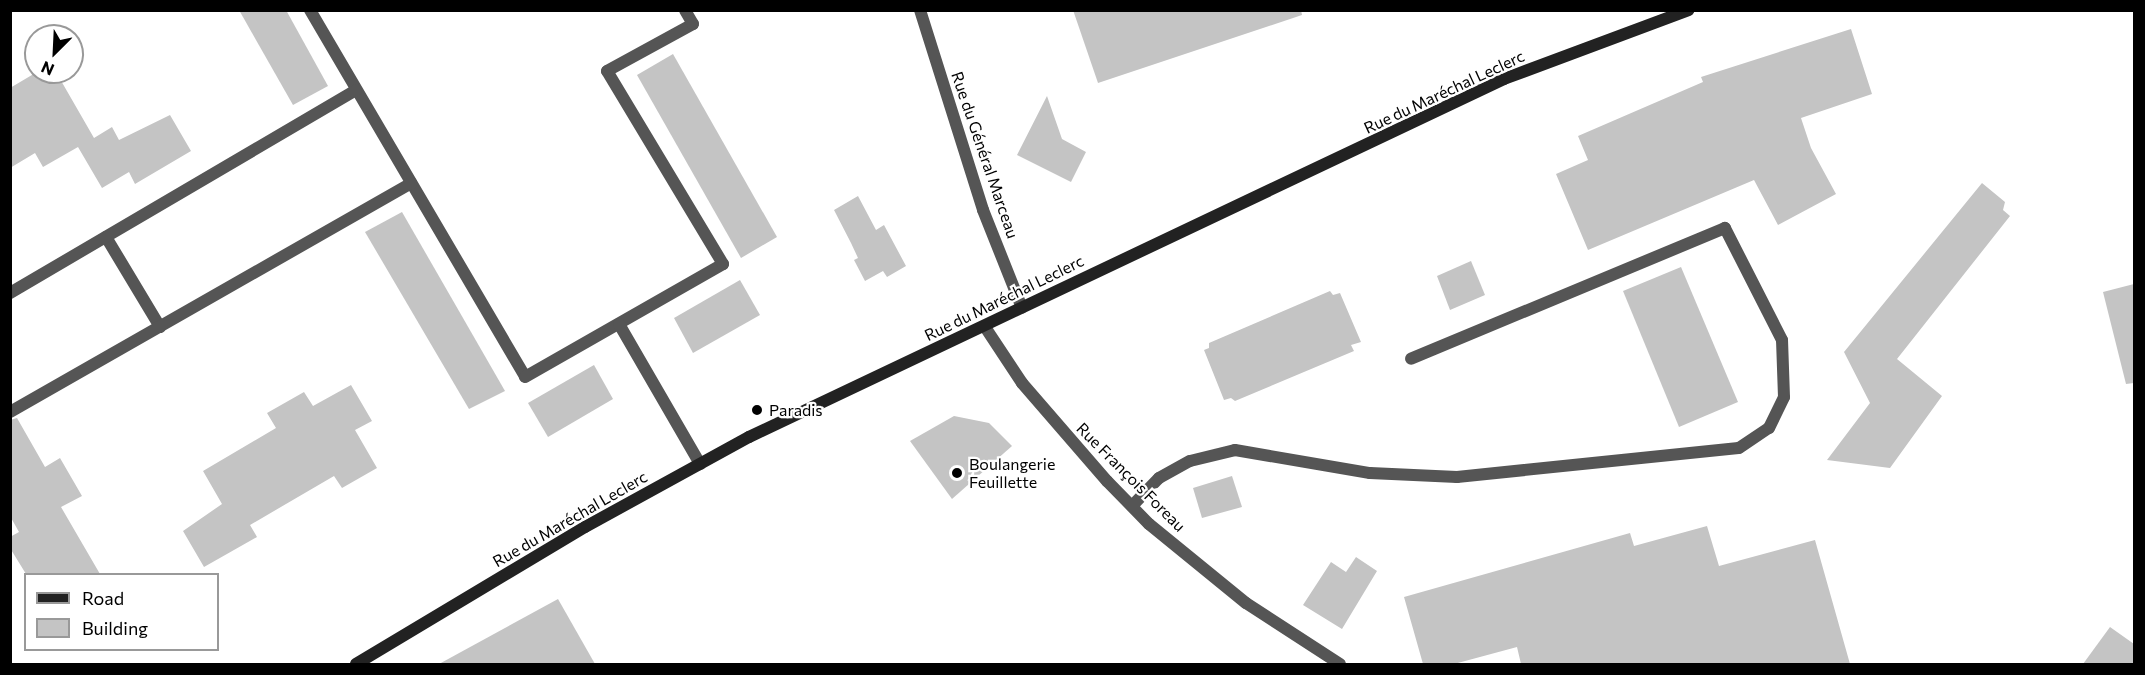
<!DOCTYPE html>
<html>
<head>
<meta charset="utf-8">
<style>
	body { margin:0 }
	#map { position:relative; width:2145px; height:675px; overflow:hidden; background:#fff; font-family:Commissioner,sans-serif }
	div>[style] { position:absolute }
	.building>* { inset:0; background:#c4c4c4 }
	.service>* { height:12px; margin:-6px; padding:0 6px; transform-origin:6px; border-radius:6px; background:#555 }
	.minor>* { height:12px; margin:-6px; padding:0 6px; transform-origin:6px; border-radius:6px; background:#555 }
	.secondary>* { height:12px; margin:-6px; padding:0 6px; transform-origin:6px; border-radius:6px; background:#222 }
	.dots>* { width:16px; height:16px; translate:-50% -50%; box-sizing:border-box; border:3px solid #fff; border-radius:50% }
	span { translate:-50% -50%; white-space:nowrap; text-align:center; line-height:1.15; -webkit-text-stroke:4.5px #fff; paint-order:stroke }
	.street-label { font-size:16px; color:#000 }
	.poi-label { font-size:16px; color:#000 }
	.left { translate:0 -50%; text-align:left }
	.frame { position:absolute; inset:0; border:12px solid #000; pointer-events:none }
	.legend { position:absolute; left:24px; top:573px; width:195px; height:78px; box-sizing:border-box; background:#fff; border:2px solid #999; margin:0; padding:8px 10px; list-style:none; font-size:18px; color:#000 }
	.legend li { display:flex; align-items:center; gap:12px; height:30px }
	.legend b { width:30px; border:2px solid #999 }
	.north { position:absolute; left:24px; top:24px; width:60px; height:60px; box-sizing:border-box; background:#fff; border:2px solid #999; border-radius:50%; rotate:204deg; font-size:16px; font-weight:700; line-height:24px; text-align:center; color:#000 }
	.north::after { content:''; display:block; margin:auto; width:21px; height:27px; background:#000; clip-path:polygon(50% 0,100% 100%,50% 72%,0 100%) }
</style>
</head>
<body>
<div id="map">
	<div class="building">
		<div style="clip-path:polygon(239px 10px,286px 10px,328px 86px,293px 105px)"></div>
		<div style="clip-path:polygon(1073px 10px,1301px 10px,1302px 15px,1098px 83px)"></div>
		<div style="clip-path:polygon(1851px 29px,1872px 94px,1801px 118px,1811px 148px,1836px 194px,1778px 225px,1754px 180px,1588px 250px,1556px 174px,1588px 160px,1578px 136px,1703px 82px,1701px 77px)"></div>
		<div style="clip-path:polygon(673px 54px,777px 237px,741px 258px,637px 75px)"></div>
		<div style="clip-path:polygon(37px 72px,56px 72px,94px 138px,112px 127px,119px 140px,170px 115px,191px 151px,135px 184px,129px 172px,102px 188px,78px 147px,43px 167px,35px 153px,10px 168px,10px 88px)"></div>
		<div style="clip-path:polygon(1047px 96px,1062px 139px,1086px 152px,1071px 182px,1017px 155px)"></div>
		<div style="clip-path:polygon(1982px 183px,2005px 202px,2003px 210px,2010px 216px,1897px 359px,1942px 396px,1890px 468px,1827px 460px,1870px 403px,1844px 352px)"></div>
		<div style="clip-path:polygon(858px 196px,876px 230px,884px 225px,906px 266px,887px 277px,883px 271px,865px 281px,854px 260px,858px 258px,851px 243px,834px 210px)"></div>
		<div style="clip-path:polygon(402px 212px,505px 391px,469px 409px,365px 232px)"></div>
		<div style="clip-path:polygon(1471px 261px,1485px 295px,1450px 310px,1437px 276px)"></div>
		<div style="clip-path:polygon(1681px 267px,1738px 402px,1679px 427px,1623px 291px)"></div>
		<div style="clip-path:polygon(740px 280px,760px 315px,693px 353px,674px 318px)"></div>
		<div style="clip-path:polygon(2134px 284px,2134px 383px,2126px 384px,2103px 292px)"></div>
		<div style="clip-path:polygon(1330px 291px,1333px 295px,1340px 293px,1361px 342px,1351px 345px,1354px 351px,1235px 401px,1231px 398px,1224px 400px,1204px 350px,1209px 348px,1209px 343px)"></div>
		<div style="clip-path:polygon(594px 365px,613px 399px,548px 437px,528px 403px)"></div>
		<div style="clip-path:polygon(351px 385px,372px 421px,355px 430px,377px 468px,342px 488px,334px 476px,250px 525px,257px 537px,204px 567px,183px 531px,222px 504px,203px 471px,276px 428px,267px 413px,304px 392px,313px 406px)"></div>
		<div style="clip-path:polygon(954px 416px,989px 423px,1012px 446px,952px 499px,910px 441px)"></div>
		<div style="clip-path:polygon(17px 418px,45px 467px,60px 458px,82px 496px,61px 507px,100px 574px,26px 574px,10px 548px,10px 537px,19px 532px,10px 516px,10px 420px)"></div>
		<div style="clip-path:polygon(1232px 476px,1242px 507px,1202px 518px,1193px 488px)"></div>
		<div style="clip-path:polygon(1707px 526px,1719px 566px,1815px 540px,1850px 664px,1521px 664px,1517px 647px,1454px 664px,1423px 664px,1404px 597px,1630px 533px,1634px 546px)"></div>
		<div style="clip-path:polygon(1356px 557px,1377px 571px,1342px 629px,1303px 605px,1331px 562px,1346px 572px)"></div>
		<div style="clip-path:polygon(558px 599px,595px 664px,439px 664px)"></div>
		<div style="clip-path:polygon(2110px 627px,2134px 644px,2134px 664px,2083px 664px)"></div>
	</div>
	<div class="service">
		<div style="left:310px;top:10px;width:425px;rotate:59.6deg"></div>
		<div style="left:525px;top:377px;width:228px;rotate:-29.7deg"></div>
		<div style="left:723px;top:264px;width:225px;rotate:-121deg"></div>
		<div style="left:607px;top:71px;width:98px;rotate:-28.7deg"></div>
		<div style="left:693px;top:24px;width:16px;rotate:-120deg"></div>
		<div style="left:106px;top:237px;width:105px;rotate:59deg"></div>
		<div style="left:10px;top:293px;width:401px;rotate:-30.4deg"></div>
		<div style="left:619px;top:324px;width:162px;rotate:59.9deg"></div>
		<div style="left:10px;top:412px;width:462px;rotate:-29.7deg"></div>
		<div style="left:1132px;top:506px;width:39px;rotate:-46deg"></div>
		<div style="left:1159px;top:478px;width:35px;rotate:-29deg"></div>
		<div style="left:1190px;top:461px;width:46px;rotate:-13.7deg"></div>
		<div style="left:1235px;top:450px;width:137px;rotate:9.7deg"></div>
		<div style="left:1370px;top:473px;width:87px;rotate:2.6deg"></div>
		<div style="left:1457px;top:477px;width:283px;rotate:-5.9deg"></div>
		<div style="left:1739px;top:448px;width:36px;rotate:-34deg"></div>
		<div style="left:1769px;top:428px;width:34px;rotate:-64deg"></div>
		<div style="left:1784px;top:397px;width:57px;rotate:-92deg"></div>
		<div style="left:1782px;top:340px;width:126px;rotate:-117deg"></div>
		<div style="left:1725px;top:228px;width:340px;rotate:157.4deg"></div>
	</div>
	<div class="minor">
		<div style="left:920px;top:10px;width:210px;rotate:72.5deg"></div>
		<div style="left:983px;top:210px;width:105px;rotate:68.3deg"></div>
		<div style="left:985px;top:327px;width:67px;rotate:56.5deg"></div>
		<div style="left:1022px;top:383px;width:130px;rotate:49.1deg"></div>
		<div style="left:1107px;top:481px;width:60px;rotate:45.7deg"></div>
		<div style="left:1149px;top:524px;width:125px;rotate:39.2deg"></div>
		<div style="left:1246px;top:603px;width:112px;rotate:33deg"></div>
	</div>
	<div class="secondary">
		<div style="left:356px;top:664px;width:267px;rotate:-30.9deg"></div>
		<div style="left:585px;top:527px;width:187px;rotate:-28.8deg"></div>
		<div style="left:749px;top:437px;width:836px;rotate:-25.37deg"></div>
		<div style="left:1504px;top:79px;width:197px;rotate:-20.5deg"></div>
	</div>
	<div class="dots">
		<div style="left:757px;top:410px;background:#000"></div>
		<div style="left:957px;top:473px;background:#000"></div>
	</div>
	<div class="street-label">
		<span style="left:1444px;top:92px;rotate:-25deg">Rue du Maréchal Leclerc</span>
		<span style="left:985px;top:155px;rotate:71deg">Rue du Général Marceau</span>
		<span style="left:1004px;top:298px;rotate:-26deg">Rue du Maréchal Leclerc</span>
		<span style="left:1131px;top:477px;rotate:45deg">Rue François Foreau</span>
		<span style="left:570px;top:519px;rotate:-30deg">Rue du Maréchal Leclerc</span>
	</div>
	<div class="poi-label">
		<span class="left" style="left:769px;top:410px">Paradis</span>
		<span class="left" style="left:969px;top:473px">Boulangerie<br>Feuillette</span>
	</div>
	<div class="frame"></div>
	<ul class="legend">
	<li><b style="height:8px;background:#222"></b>Road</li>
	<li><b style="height:16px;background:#c4c4c4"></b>Building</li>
	</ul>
	<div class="north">N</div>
</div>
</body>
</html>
